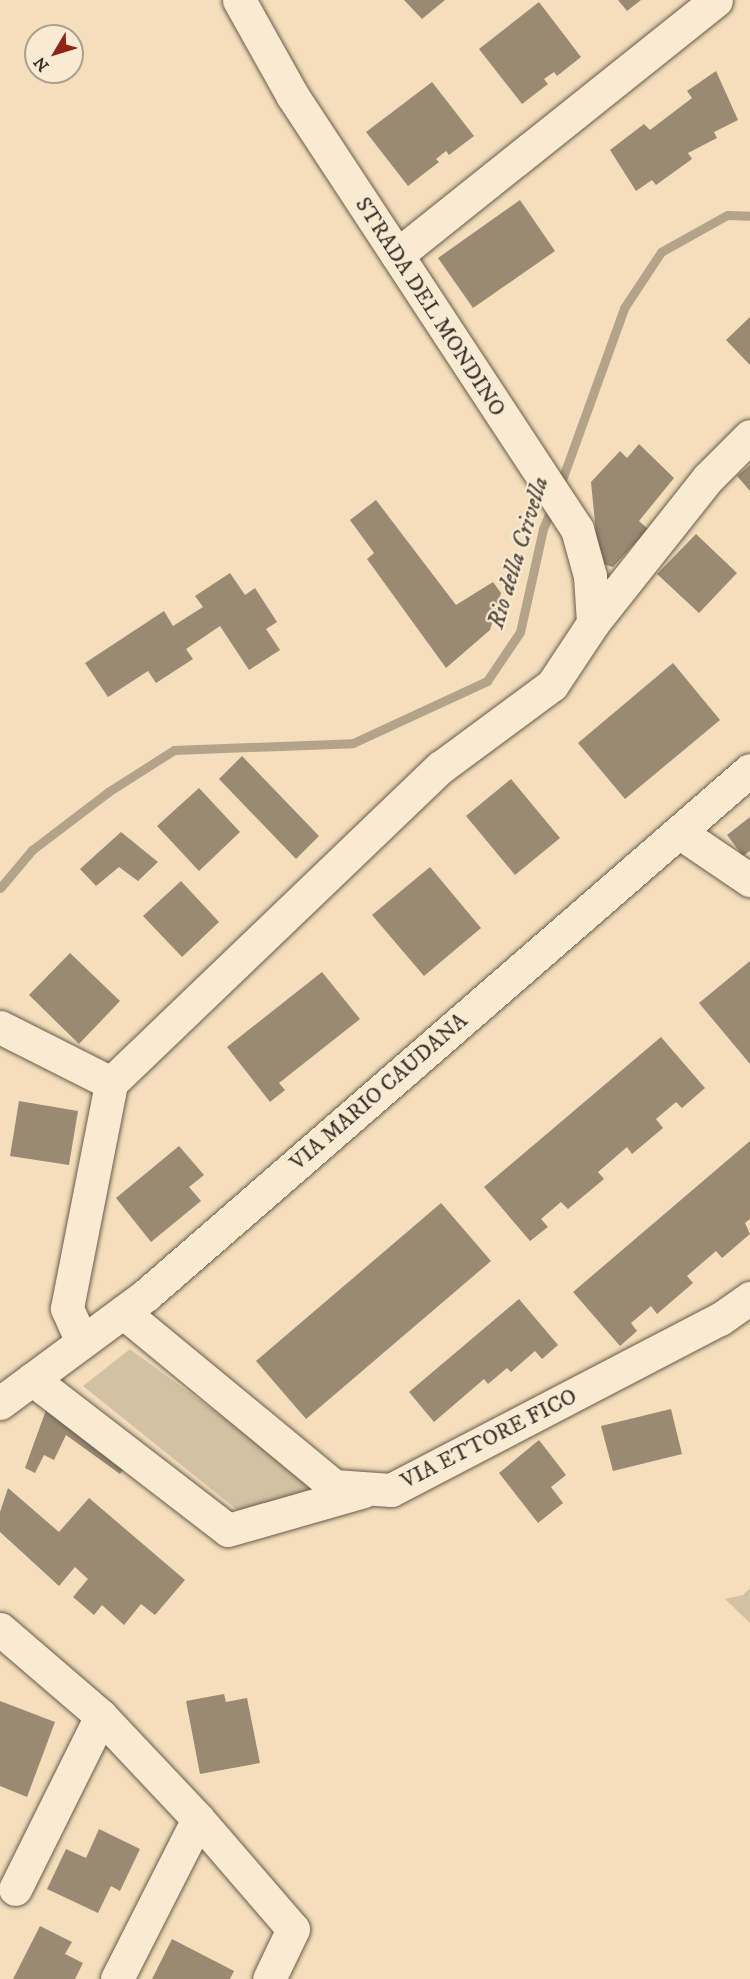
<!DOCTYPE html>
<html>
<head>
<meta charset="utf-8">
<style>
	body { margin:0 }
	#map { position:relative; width:750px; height:1979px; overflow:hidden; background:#f4debb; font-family:"IM FELL DW Pica",serif }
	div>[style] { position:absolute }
	.green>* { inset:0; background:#d4c0a2 }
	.stream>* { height:9px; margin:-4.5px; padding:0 4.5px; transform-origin:4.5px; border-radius:4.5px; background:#b4a389 }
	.building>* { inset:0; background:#9a8a74 }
	.roads { filter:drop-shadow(0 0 2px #685c4c) drop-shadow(0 0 2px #685c4c) }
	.minor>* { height:33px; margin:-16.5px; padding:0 16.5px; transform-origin:16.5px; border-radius:16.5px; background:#f8ead3 }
	.secondary>* { height:33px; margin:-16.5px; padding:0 16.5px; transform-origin:16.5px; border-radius:16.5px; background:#f8ead3 }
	span { translate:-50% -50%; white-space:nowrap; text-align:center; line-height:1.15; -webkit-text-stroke:4.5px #f8ead3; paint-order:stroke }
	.street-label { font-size:22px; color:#393027 }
	.water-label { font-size:24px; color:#584d40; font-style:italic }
	.north { position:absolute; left:24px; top:24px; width:60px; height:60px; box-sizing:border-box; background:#f8ead3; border:2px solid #aca08e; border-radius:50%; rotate:232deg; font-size:16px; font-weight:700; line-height:24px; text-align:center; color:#393027 }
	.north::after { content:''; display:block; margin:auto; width:21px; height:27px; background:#8f2418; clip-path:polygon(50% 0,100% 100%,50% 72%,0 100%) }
</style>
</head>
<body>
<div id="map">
	<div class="green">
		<div style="clip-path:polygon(130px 1349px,317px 1487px,241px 1513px,83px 1386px)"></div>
		<div style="clip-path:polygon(750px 1588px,750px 1623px,725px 1599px,743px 1595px)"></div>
	</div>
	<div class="stream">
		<div style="left:559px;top:488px;width:191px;rotate:-70.1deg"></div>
		<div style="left:624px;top:308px;width:67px;rotate:-56.5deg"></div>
		<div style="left:661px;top:252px;width:76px;rotate:-29.3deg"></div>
		<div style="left:727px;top:215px;width:23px;rotate:2deg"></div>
		<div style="left:0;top:888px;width:50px;rotate:-49.9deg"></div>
		<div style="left:32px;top:850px;width:96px;rotate:-37.3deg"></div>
		<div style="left:108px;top:792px;width:78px;rotate:-32.5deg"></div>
		<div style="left:174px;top:750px;width:179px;rotate:-2.2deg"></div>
		<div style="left:353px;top:743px;width:148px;rotate:-24.8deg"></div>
		<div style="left:487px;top:681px;width:59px;rotate:-56deg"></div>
		<div style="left:520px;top:632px;width:106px;rotate:-77.4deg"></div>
		<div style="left:543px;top:529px;width:27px;rotate:-68deg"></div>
	</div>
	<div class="building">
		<div style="clip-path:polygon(404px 0,445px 0,422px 19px)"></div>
		<div style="clip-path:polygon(618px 0,641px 0,627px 11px)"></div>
		<div style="clip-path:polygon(539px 2px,581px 57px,557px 76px,554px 72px,544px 79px,548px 84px,522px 104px,479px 49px)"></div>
		<div style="clip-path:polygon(716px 71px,738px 120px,714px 132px,717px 138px,688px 153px,692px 159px,656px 185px,652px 180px,636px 191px,610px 150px,644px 124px,650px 130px,692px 98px,687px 91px)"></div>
		<div style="clip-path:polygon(432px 82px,474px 136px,449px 155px,446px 151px,436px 159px,439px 162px,408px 186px,366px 132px)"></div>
		<div style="clip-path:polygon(520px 200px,555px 251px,473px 308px,438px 258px)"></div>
		<div style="clip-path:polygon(750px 317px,750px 365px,726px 340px)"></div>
		<div style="clip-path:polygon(639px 444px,674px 478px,639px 521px,648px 529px,613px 567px,599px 563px,591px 482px,620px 451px,627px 458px)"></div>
		<div style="clip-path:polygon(750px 465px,750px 491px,737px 476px)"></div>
		<div style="clip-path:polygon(376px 500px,456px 605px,493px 582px,501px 593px,490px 630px,446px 668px,367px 559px,374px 553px,350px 520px)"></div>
		<div style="clip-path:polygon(696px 534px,737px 573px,699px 613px,657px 574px)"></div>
		<div style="clip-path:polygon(230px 573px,245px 595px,255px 588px,277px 622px,266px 629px,280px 650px,249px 670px,220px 626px,186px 649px,193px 659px,156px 683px,148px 671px,108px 697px,85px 663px,164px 611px,173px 626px,203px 607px,195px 596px)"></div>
		<div style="clip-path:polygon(673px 663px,720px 720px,625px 799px,578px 743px)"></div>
		<div style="clip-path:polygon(242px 756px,319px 836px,296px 859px,219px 779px)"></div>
		<div style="clip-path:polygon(511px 779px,560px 838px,515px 875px,466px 816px)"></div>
		<div style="clip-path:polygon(199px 788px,240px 832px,199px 871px,157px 826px)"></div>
		<div style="clip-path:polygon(750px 817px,750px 851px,743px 856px,727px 835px)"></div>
		<div style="clip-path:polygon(121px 832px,158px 862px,138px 881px,119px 867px,96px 886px,80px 869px)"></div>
		<div style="clip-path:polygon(430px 867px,481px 928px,424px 976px,372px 915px)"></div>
		<div style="clip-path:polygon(181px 881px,219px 922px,182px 957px,143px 916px)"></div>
		<div style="clip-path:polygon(70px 953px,120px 1001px,79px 1044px,29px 995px)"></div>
		<div style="clip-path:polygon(750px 961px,750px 1064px,699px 1003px)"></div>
		<div style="clip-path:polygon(322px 972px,360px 1019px,279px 1083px,285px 1090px,270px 1102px,227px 1047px)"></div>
		<div style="clip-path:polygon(661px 1037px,705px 1088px,682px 1108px,676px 1102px,656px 1119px,663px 1128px,632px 1154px,627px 1147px,598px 1172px,604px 1179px,568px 1209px,561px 1202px,541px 1219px,548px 1227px,530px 1241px,484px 1187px)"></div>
		<div style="clip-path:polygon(19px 1101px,78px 1111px,69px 1165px,10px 1156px)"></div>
		<div style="clip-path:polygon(750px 1141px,750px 1219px,745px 1223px,750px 1234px,722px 1258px,716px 1251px,687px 1276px,693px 1283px,657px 1314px,651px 1306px,631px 1323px,637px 1331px,620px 1346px,573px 1292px)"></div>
		<div style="clip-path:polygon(179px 1146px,204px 1175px,189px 1187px,201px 1201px,151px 1242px,116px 1198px)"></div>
		<div style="clip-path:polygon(441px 1203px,491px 1261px,306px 1419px,256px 1361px)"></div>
		<div style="clip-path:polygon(519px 1299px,558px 1345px,542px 1359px,535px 1351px,511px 1372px,507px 1368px,488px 1384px,484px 1379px,434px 1422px,409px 1392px)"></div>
		<div style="clip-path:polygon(671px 1409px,682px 1454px,613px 1471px,601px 1426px)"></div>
		<div style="clip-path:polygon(46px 1410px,126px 1466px,120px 1474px,66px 1435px,54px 1460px,44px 1455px,35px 1473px,25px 1468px)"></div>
		<div style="clip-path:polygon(539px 1440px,566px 1475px,551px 1487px,563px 1503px,538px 1523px,499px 1473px)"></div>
		<div style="clip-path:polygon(8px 1488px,59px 1532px,89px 1498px,185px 1580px,155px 1615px,141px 1604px,124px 1625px,102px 1605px,94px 1615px,73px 1597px,88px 1579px,75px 1567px,59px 1586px,0 1532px,0 1512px)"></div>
		<div style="clip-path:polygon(224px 1694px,226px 1702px,247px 1698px,260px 1763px,200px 1774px,186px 1701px)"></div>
		<div style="clip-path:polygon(0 1701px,55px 1722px,27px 1797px,0 1786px)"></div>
		<div style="clip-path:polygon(99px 1829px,140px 1849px,120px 1891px,111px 1886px,98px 1913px,47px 1889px,66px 1849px,86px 1858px)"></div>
		<div style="clip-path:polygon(40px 1926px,72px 1942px,65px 1954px,83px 1963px,75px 1979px,13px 1979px)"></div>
		<div style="clip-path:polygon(172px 1939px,234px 1971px,230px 1979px,152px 1979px)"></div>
	</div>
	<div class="roads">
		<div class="minor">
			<div style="left:239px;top:0;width:109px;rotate:60.8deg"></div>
			<div style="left:292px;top:95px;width:519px;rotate:56.71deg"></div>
			<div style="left:577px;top:529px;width:49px;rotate:74.5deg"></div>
			<div style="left:590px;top:576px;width:47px;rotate:86.3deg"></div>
			<div style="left:397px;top:255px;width:408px;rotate:-38.6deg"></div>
			<div style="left:679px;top:832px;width:86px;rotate:34.1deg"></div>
			<div style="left:0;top:1027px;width:124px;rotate:26.8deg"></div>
			<div style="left:123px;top:1312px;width:273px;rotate:39.5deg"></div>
			<div style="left:334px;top:1486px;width:57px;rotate:4deg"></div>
			<div style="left:391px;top:1490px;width:371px;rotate:-27.5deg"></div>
			<div style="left:720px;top:1319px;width:37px;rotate:-35deg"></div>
			<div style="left:82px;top:1342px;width:37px;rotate:-114deg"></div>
			<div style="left:67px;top:1308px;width:229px;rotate:-78.9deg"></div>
			<div style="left:111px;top:1083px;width:457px;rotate:-43.8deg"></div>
			<div style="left:441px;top:767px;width:138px;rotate:-36.5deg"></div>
			<div style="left:552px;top:685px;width:74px;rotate:-56.5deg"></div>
			<div style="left:593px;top:623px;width:185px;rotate:-51.6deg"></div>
			<div style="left:708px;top:478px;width:59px;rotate:-45deg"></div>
			<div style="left:32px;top:1379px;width:247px;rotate:37.6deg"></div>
			<div style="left:228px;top:1530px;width:141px;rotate:-16deg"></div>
			<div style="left:0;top:1629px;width:133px;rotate:40.7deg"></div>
			<div style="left:101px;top:1716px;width:193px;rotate:116.4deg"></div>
			<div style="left:101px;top:1716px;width:141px;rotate:46.7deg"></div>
			<div style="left:198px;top:1819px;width:179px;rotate:116.9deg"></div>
			<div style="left:198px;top:1819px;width:145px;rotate:49.2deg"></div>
			<div style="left:293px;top:1929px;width:55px;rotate:115.6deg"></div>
		</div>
		<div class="secondary">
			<div style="left:0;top:1403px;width:182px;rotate:-36.5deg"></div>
			<div style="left:146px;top:1295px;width:800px;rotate:-41deg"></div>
		</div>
	</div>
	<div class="street-label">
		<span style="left:430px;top:307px;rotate:57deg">STRADA DEL MONDINO</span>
		<span style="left:379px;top:1092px;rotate:-41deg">VIA MARIO CAUDANA</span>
		<span style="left:489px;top:1439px;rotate:-27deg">VIA ETTORE FICO</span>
	</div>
	<div class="water-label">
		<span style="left:519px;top:553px;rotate:-73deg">Rio della Crivella</span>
	</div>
	<div class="north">N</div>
</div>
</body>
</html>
